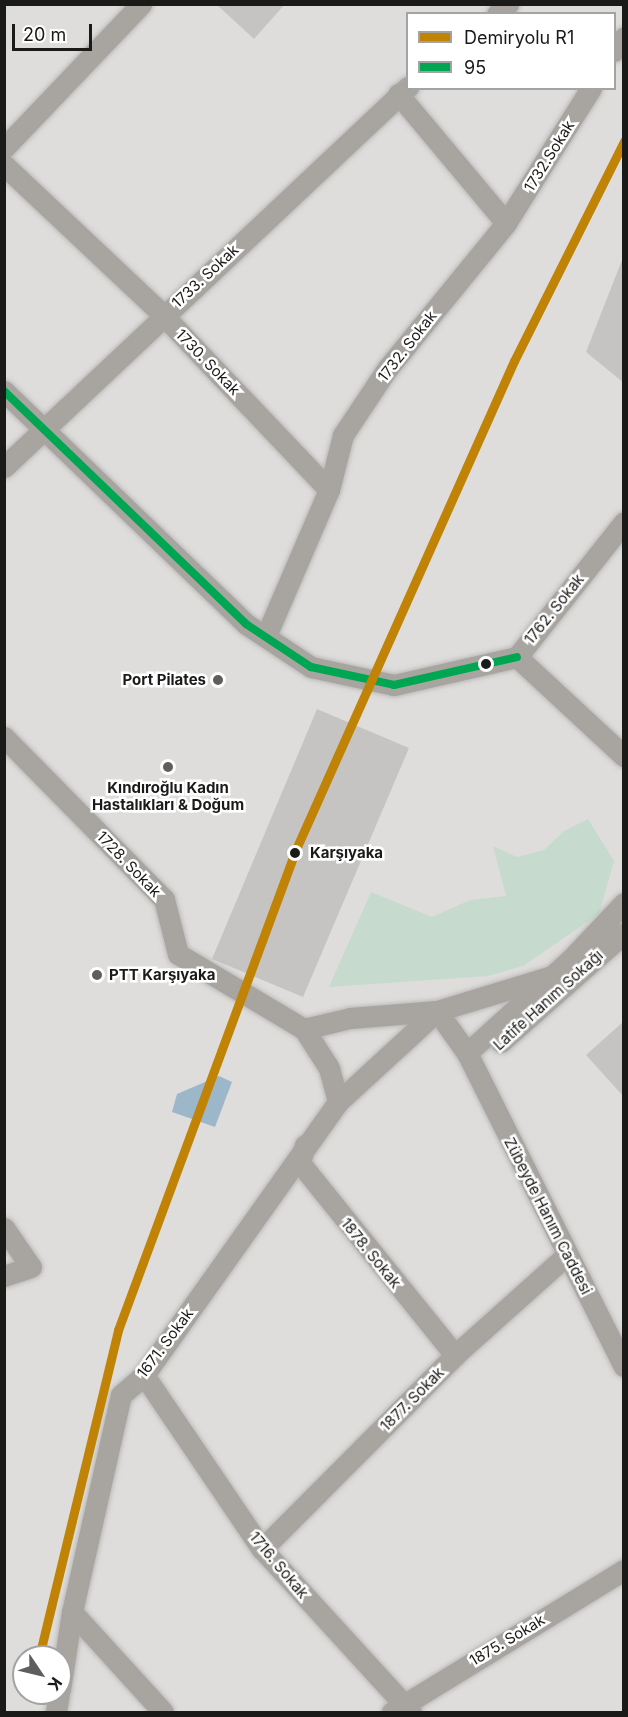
<!DOCTYPE html>
<html>
<head>
<meta charset="utf-8">
<style>
	body { margin:0 }
	#map { position:relative; width:628px; height:1717px; overflow:hidden; background:#dedddc; font-family:Inter,sans-serif }
	div>[style] { position:absolute }
	.green>* { inset:0; background:#c6dbce }
	.water>* { inset:0; background:#9db7ca }
	.building>* { inset:0; background:#c5c4c3 }
	.roads { filter:drop-shadow(0 0 2px #bbbab9) drop-shadow(0 0 2px #bbbab9) }
	.street>* { height:21px; margin:-10.5px; padding:0 10.5px; transform-origin:10.5px; border-radius:10.5px; background:#a8a5a0 }
	.bus-1>* { height:8px; margin:-4px; padding:0 4px; transform-origin:4px; border-radius:4px; background:#00a651 }
	.rail-1>* { height:9px; margin:-4.5px; padding:0 4.5px; transform-origin:4.5px; border-radius:4.5px; background:#c08306 }
	.dots>* { width:16px; height:16px; translate:-50% -50%; box-sizing:border-box; border:3px solid #fff; border-radius:50% }
	span { translate:-50% -50%; white-space:nowrap; text-align:center; line-height:1.15; -webkit-text-stroke:5px #fff; paint-order:stroke }
	.street-label { font-size:15px; color:#1a1a19 }
	.poi-label { font-size:15px; color:#1a1a19; font-weight:700 }
	.right { translate:-100% -50%; text-align:right }
	.left { translate:0 -50%; text-align:left }
	.stop-label { font-size:15px; color:#1a1a19; font-weight:700 }
	.frame { position:absolute; inset:0; border:6px solid #1a1a19; pointer-events:none }
	.legend { position:absolute; left:406px; top:12px; width:210px; height:78px; box-sizing:border-box; background:#fff; border:2px solid #a3a3a3; margin:0; padding:8px 10px; list-style:none; font-size:18px; color:#1a1a19 }
	.legend li { display:flex; align-items:center; gap:12px; height:30px }
	.legend b { width:30px; border:2px solid #a3a3a3 }
	.north { position:absolute; left:12px; top:1645px; width:60px; height:60px; box-sizing:border-box; background:#fff; border:2px solid #a3a3a3; border-radius:50%; rotate:125deg; font-size:16px; font-weight:700; line-height:24px; text-align:center; color:#1a1a19 }
	.north::after { content:''; display:block; margin:auto; width:21px; height:27px; background:#5f5e5d; clip-path:polygon(50% 0,100% 100%,50% 72%,0 100%) }
	.scale { position:absolute; left:12px; top:24px; width:80px; height:27px; box-sizing:border-box; border:3px solid #1a1a19; border-top:0; padding-left:8px; font-size:18px; line-height:21px; white-space:nowrap; color:#1a1a19; -webkit-text-stroke:4px #fff; paint-order:stroke }
</style>
</head>
<body>
<div id="map">
	<div class="green">
		<div style="clip-path:polygon(588px 819px,614px 861px,599px 914px,523px 966px,488px 976px,329px 987px,371px 892px,432px 917px,470px 900px,506px 896px,493px 846px,517px 857px,544px 850px,564px 831px)"></div>
	</div>
	<div class="water">
		<div style="clip-path:polygon(219px 1076px,232px 1082px,215px 1127px,172px 1112px,177px 1094px)"></div>
	</div>
	<div class="building">
		<div style="clip-path:polygon(216px 4px,285px 4px,254px 39px)"></div>
		<div style="clip-path:polygon(622px 260px,624px 261px,624px 383px,586px 352px)"></div>
		<div style="clip-path:polygon(317px 709px,409px 748px,303px 997px,212px 959px)"></div>
		<div style="clip-path:polygon(624px 1021px,624px 1097px,586px 1055px)"></div>
	</div>
	<div class="roads">
		<div class="street">
			<div style="left:497px;top:14px;width:15px;rotate:-42deg"></div>
			<div style="left:614px;top:51px;width:17px;rotate:-54deg"></div>
			<div style="left:4px;top:148px;width:199px;rotate:-46.4deg"></div>
			<div style="left:4px;top:165px;width:219px;rotate:43.3deg"></div>
			<div style="left:163px;top:315px;width:241px;rotate:46.5deg"></div>
			<div style="left:506px;top:223px;width:160px;rotate:-57.8deg"></div>
			<div style="left:4px;top:391px;width:336px;rotate:43.9deg"></div>
			<div style="left:246px;top:624px;width:78px;rotate:33.5deg"></div>
			<div style="left:311px;top:667px;width:85px;rotate:12.2deg"></div>
			<div style="left:394px;top:685px;width:126px;rotate:-12.8deg"></div>
			<div style="left:4px;top:467px;width:555px;rotate:-43.25deg"></div>
			<div style="left:266px;top:636px;width:159px;rotate:-66.7deg"></div>
			<div style="left:329px;top:490px;width:57px;rotate:-75.7deg"></div>
			<div style="left:343px;top:435px;width:79px;rotate:-56.3deg"></div>
			<div style="left:387px;top:369px;width:188px;rotate:-50.8deg"></div>
			<div style="left:506px;top:223px;width:168px;rotate:-129.9deg"></div>
			<div style="left:517px;top:657px;width:172px;rotate:-51.6deg"></div>
			<div style="left:517px;top:657px;width:146px;rotate:42.8deg"></div>
			<div style="left:4px;top:737px;width:228px;rotate:45.4deg"></div>
			<div style="left:164px;top:899px;width:57px;rotate:75.7deg"></div>
			<div style="left:178px;top:954px;width:147px;rotate:30.8deg"></div>
			<div style="left:304px;top:1029px;width:46px;rotate:57.3deg"></div>
			<div style="left:329px;top:1068px;width:35px;rotate:75deg"></div>
			<div style="left:437px;top:1011px;width:52px;rotate:54.5deg"></div>
			<div style="left:467px;top:1053px;width:350px;rotate:63.4deg"></div>
			<div style="left:304px;top:1029px;width:47px;rotate:-13.4deg"></div>
			<div style="left:350px;top:1018px;width:87px;rotate:-4.6deg"></div>
			<div style="left:437px;top:1011px;width:120px;rotate:-16.9deg"></div>
			<div style="left:501px;top:1042px;width:164px;rotate:-41.5deg"></div>
			<div style="left:467px;top:1053px;width:140px;rotate:-42.1deg"></div>
			<div style="left:571px;top:959px;width:77px;rotate:-46.6deg"></div>
			<div style="left:305px;top:1145px;width:19px;rotate:106deg"></div>
			<div style="left:300px;top:1163px;width:247px;rotate:51.1deg"></div>
			<div style="left:4px;top:1228px;width:47px;rotate:55.3deg"></div>
			<div style="left:31px;top:1267px;width:28px;rotate:162deg"></div>
			<div style="left:144px;top:1375px;width:210px;rotate:55.9deg"></div>
			<div style="left:262px;top:1549px;width:221px;rotate:47.6deg"></div>
			<div style="left:262px;top:1549px;width:274px;rotate:-45.1deg"></div>
			<div style="left:455px;top:1355px;width:150px;rotate:-41.8deg"></div>
			<div style="left:72px;top:1612px;width:135px;rotate:47.7deg"></div>
			<div style="left:60px;top:1690px;width:79px;rotate:-81.3deg"></div>
			<div style="left:72px;top:1612px;width:222px;rotate:-77.3deg"></div>
			<div style="left:121px;top:1395px;width:30px;rotate:-41deg"></div>
			<div style="left:144px;top:1375px;width:335px;rotate:-54.6deg"></div>
			<div style="left:338px;top:1102px;width:134px;rotate:-42.6deg"></div>
			<div style="left:56px;top:1712px;width:19px;rotate:-81deg"></div>
			<div style="left:392px;top:1712px;width:272px;rotate:-31.5deg"></div>
		</div>
	</div>
	<div class="bus-1">
		<div style="left:4px;top:391px;width:336px;rotate:43.9deg"></div>
		<div style="left:246px;top:624px;width:78px;rotate:33.5deg"></div>
		<div style="left:311px;top:667px;width:85px;rotate:12.2deg"></div>
		<div style="left:394px;top:685px;width:126px;rotate:-12.8deg"></div>
	</div>
	<div class="rail-1">
		<div style="left:39px;top:1657px;width:336px;rotate:-76.4deg"></div>
		<div style="left:118px;top:1330px;width:513px;rotate:-69.69deg"></div>
		<div style="left:296px;top:849px;width:534px;rotate:-65.93deg"></div>
		<div style="left:514px;top:361px;width:246px;rotate:-63.4deg"></div>
	</div>
	<div class="dots">
		<div style="left:486px;top:664px;background:#1a1a19"></div>
		<div style="left:218px;top:680px;background:#5f5e5d"></div>
		<div style="left:168px;top:767px;background:#5f5e5d"></div>
		<div style="left:295px;top:853px;background:#1a1a19"></div>
		<div style="left:97px;top:975px;background:#5f5e5d"></div>
	</div>
	<div class="street-label">
		<span style="left:549px;top:156px;rotate:-58deg">1732.Sokak</span>
		<span style="left:205px;top:276px;rotate:-43deg">1733. Sokak</span>
		<span style="left:407px;top:346px;rotate:-52deg">1732. Sokak</span>
		<span style="left:208px;top:362px;rotate:46deg">1730. Sokak</span>
		<span style="left:554px;top:609px;rotate:-51deg">1762. Sokak</span>
		<span style="left:129px;top:864px;rotate:46deg">1728. Sokak</span>
		<span style="left:548px;top:1000px;rotate:-42deg">Latife Hanım Sokağı</span>
		<span style="left:548px;top:1216px;rotate:63deg">Zübeyde Hanım Caddesi</span>
		<span style="left:371px;top:1253px;rotate:51deg">1878. Sokak</span>
		<span style="left:165px;top:1343px;rotate:-53deg">1671. Sokak</span>
		<span style="left:412px;top:1399px;rotate:-45deg">1877. Sokak</span>
		<span style="left:279px;top:1565px;rotate:50deg">1716. Sokak</span>
		<span style="left:507px;top:1640px;rotate:-31deg">1875. Sokak</span>
	</div>
	<div class="poi-label">
		<span class="right" style="left:206px;top:680px">Port Pilates</span>
		<span style="left:168px;top:796px">Kındıroğlu Kadın<br>Hastalıkları &amp; Doğum</span>
		<span class="left" style="left:109px;top:975px">PTT Karşıyaka</span>
	</div>
	<div class="stop-label">
		<span class="left" style="left:310px;top:853px">Karşıyaka</span>
	</div>
	<div class="frame"></div>
	<ul class="legend">
	<li><b style="height:8px;background:#c08306"></b>Demiryolu R1</li>
	<li><b style="height:8px;background:#00a651"></b>95</li>
	</ul>
	<div class="north">K</div>
	<div class="scale">20 m</div>
</div>
</body>
</html>
